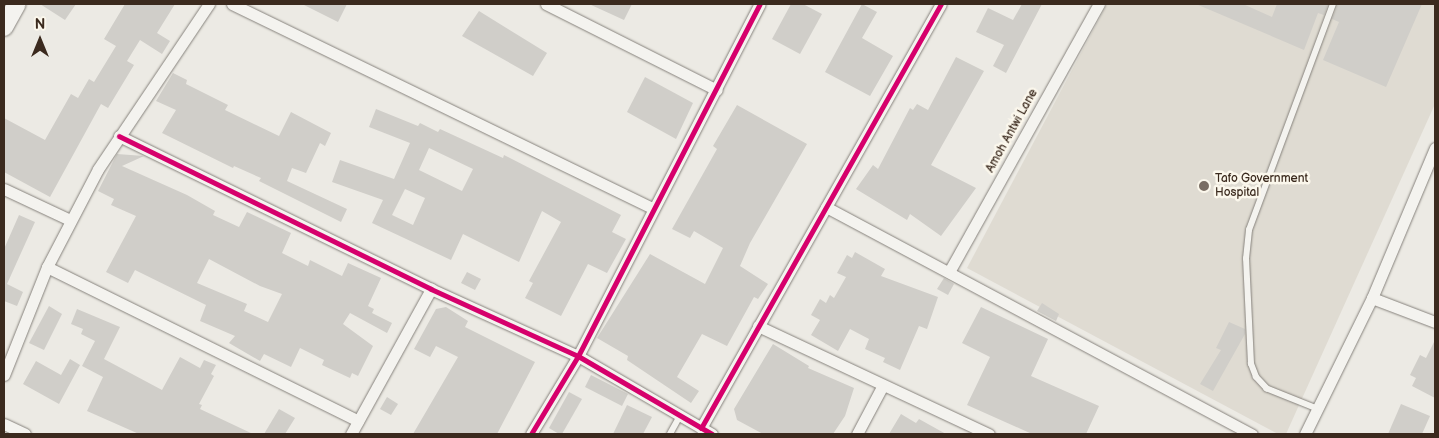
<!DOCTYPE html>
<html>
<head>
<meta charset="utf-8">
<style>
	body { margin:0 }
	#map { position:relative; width:1439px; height:438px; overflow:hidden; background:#eceae4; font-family:"Balsamiq Sans",sans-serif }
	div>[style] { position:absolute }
	.built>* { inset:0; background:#dfdbd2 }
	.building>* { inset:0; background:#d0cec9 }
	.roads { filter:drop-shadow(0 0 1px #86827c) drop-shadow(0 0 1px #86827c) }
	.service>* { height:5.5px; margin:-2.75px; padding:0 2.75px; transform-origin:2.75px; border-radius:2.75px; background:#f4f3ef }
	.minor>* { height:11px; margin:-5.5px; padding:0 5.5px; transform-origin:5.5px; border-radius:5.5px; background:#f4f3ef }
	.primary>* { height:18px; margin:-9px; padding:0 9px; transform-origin:9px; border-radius:9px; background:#f4f3ef }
	.cycleway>* { height:5px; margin:-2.5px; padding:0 2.5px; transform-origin:2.5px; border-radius:2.5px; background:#d6006c }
	.dots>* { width:14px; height:14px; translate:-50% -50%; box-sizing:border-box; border:2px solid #fbf7ec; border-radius:50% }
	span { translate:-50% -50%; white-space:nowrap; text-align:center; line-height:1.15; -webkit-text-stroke:5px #fbf7ec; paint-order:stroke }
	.street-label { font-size:12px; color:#3b2a1e }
	.poi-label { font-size:12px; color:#3b2a1e }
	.left { translate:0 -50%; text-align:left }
	.frame { position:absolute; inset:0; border:5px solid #3b2a1e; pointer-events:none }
	.north { position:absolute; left:15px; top:15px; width:50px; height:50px; -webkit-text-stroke:4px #fbf7ec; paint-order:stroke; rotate:0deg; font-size:14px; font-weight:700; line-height:20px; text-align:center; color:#3b2a1e }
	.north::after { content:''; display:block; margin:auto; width:18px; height:22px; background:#3b2a1e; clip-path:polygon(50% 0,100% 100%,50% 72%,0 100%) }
</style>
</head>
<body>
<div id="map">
	<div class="built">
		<div style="clip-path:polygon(1107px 4px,1435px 4px,1435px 104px,1286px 434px,1278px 434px,967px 268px)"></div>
	</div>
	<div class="building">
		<div style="clip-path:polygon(40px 4px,76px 4px,65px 20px)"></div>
		<div style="clip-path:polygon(125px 4px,175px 4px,157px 33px,170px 41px,162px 54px,140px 40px,127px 61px,134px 65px,108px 108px,101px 104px,50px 197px,4px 172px,4px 118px,45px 140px,71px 94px,78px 98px,89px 79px,94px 82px,116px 46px,104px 39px)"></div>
		<div style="clip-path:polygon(302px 4px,347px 4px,338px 22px)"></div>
		<div style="clip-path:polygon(589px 4px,632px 4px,624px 20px)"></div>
		<div style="clip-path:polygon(791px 4px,803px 4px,822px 14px,800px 54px,772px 39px)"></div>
		<div style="clip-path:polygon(862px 4px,877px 12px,862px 38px,893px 56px,870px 96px,825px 72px)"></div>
		<div style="clip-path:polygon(1022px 4px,1042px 4px,1006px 73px,993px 66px,1004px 45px,976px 32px,988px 8px,1013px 20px)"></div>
		<div style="clip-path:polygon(1196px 4px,1243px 4px,1272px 17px,1277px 4px,1328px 4px,1324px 15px,1318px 13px,1304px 50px)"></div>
		<div style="clip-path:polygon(1338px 4px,1422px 4px,1386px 87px,1323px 60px,1339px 22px,1332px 19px)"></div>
		<div style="clip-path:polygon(479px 11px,547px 53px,533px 76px,462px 36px)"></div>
		<div style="clip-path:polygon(956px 57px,984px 71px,931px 165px,976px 188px,941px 236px,910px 214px,907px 220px,856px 189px,873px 165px,878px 169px,910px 108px,913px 110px,917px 104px,928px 110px)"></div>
		<div style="clip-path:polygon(173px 73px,187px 80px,186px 84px,228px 105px,225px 110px,279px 136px,291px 112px,331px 133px,325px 146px,320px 143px,306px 173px,292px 168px,287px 181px,347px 209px,341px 222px,259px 181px,261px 178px,234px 166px,233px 168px,162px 133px,176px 110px,156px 101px)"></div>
		<div style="clip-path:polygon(645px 77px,693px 103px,676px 139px,627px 112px)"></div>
		<div style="clip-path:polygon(737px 105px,807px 144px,750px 243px,740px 266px,768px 284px,758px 299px,754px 297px,727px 346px,702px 334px,677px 377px,699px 391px,691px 403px,627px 360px,628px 356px,597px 338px,650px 254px,705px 284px,723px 248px,694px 231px,690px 238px,672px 229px,717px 149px,713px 146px)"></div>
		<div style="clip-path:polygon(evenodd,376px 109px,418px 126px,420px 123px,438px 132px,440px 129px,503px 158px,504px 155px,621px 215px,612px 232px,626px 239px,607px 273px,588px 264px,561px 316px,525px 298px,533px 283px,529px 281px,561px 222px,542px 211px,519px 262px,463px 234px,451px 260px,372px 223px,383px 200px,332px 182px,340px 160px,394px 179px,410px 143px,369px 127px,376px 109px,429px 148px,473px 169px,462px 191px,419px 170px,429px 148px,376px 109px,405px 189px,425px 198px,413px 225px,392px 215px,405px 189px)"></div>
		<div style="clip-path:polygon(evenodd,117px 154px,144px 156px,122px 166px,187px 195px,215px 211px,213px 215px,239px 227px,247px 212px,291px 233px,282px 253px,308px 266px,310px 260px,342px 276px,348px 263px,381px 278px,368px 306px,374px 309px,372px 313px,392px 323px,387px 333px,350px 313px,343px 324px,373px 346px,358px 376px,352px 373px,350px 378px,322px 365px,324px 360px,300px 348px,291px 367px,264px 354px,260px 361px,229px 343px,235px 336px,200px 321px,206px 305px,135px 270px,128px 283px,106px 272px,136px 216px,111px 205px,114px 199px,98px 191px,117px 154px,209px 259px,260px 286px,282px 294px,268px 322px,244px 311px,247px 304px,197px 283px,209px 259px)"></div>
		<div style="clip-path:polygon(19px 215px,35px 222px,7px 284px,23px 292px,17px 306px,4px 301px,4px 249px)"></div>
		<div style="clip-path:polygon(855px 252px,885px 269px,881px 276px,938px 297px,927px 329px,919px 326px,900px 370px,883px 362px,885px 358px,865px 349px,869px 339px,850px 329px,838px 351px,811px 335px,820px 320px,811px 315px,820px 299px,826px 303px,830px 295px,834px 298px,846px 277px,837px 273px,847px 255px,852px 258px)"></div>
		<div style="clip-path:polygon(467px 272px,481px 279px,475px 290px,461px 283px)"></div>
		<div style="clip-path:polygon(944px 278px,954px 284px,948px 295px,937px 289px)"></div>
		<div style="clip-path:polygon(1042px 303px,1059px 314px,1056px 321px,1037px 311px)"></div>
		<div style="clip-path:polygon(49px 306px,62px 314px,44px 350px,29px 343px)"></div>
		<div style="clip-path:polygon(446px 307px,468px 321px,465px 327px,535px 362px,497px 434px,413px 434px,458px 357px,436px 346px,430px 357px,414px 349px,436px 309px)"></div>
		<div style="clip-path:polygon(981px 307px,1048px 339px,1031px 376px,1099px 406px,1086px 434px,1032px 434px,967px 405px,990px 357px,962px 343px)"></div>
		<div style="clip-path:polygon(77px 309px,120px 327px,104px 359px,162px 390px,180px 357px,200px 368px,204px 360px,216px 365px,211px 374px,214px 376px,199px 404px,202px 405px,200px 409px,253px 434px,139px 434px,87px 411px,103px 377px,82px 366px,95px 341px,81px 334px,83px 329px,71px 324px)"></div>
		<div style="clip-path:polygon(1229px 322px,1245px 329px,1245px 334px,1213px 391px,1200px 384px,1221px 350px,1216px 348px)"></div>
		<div style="clip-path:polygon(1435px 340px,1435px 398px,1412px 386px,1416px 378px,1410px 375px,1420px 355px,1426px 358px)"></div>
		<div style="clip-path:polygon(773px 344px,809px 366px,808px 368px,854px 388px,845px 416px,833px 434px,763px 434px,737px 420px,734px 409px)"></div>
		<div style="clip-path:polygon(70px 359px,80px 365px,59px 404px,23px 384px,36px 361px,61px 375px)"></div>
		<div style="clip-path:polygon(591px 375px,628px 394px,622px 406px,585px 387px)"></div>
		<div style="clip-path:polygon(569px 392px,582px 399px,562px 434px,559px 434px,549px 428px)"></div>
		<div style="clip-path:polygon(387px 397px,398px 404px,391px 415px,380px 409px)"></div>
		<div style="clip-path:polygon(1401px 404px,1430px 416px,1422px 434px,1388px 434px)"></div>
		<div style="clip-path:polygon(627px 405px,652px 417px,643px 434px,613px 434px)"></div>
		<div style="clip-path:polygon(279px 409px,295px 418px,285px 434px,264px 434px)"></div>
		<div style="clip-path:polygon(901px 414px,916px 423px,919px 419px,946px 434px,889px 434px)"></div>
	</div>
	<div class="roads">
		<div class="service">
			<div style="left:1317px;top:409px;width:54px;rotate:-158.2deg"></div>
			<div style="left:1267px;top:389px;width:16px;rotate:-133deg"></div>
			<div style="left:1256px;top:377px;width:14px;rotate:-111deg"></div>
			<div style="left:1251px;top:364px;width:105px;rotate:-92.7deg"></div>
			<div style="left:1246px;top:259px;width:29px;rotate:-84deg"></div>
			<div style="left:1249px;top:230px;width:241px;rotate:-69.6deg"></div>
			<div style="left:670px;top:434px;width:21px;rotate:-61deg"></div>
		</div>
		<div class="minor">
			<div style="left:232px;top:4px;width:468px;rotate:25.9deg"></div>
			<div style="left:546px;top:4px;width:191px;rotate:26.7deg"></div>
			<div style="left:119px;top:136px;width:347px;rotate:26.1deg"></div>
			<div style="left:431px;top:289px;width:162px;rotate:24.5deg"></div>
			<div style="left:578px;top:356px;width:155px;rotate:30.2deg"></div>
			<div style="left:4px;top:189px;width:73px;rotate:25.2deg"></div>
			<div style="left:826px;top:207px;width:483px;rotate:28.1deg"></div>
			<div style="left:47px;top:267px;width:347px;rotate:26.3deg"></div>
			<div style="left:949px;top:272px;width:307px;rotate:-60.8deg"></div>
			<div style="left:1372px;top:298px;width:67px;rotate:20.9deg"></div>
			<div style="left:758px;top:326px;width:255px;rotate:25.1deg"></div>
			<div style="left:4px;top:375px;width:116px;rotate:-68.3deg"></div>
			<div style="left:47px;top:267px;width:110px;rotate:-62.5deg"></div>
			<div style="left:98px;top:169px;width:199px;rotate:-56.1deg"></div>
			<div style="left:4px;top:424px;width:23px;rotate:25deg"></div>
			<div style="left:701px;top:428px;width:487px;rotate:-60.5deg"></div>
			<div style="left:351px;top:434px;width:166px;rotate:-61.1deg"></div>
			<div style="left:531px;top:434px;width:91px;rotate:-58.9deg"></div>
			<div style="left:578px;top:356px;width:396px;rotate:-62.7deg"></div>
			<div style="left:857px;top:434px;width:55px;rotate:-62deg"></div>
			<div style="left:1305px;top:434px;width:152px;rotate:-63.8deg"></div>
			<div style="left:1372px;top:298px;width:163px;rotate:-67.2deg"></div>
		</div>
		<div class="primary">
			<div style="left:4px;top:27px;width:26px;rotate:-61deg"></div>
		</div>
	</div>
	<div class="cycleway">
		<div style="left:119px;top:136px;width:347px;rotate:26.1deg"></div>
		<div style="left:431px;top:289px;width:162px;rotate:24.5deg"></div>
		<div style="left:578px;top:356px;width:155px;rotate:30.2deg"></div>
		<div style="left:701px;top:428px;width:487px;rotate:-60.5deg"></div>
		<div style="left:531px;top:434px;width:91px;rotate:-58.9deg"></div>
		<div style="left:578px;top:356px;width:396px;rotate:-62.7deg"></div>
	</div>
	<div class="dots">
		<div style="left:1204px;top:186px;background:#796d63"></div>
	</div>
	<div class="street-label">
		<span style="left:1012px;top:131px;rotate:-61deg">Amoh Antwi Lane</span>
	</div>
	<div class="poi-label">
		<span class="left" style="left:1215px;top:186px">Tafo Government<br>Hospital</span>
	</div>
	<div class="frame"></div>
	<div class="north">N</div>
</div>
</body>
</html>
